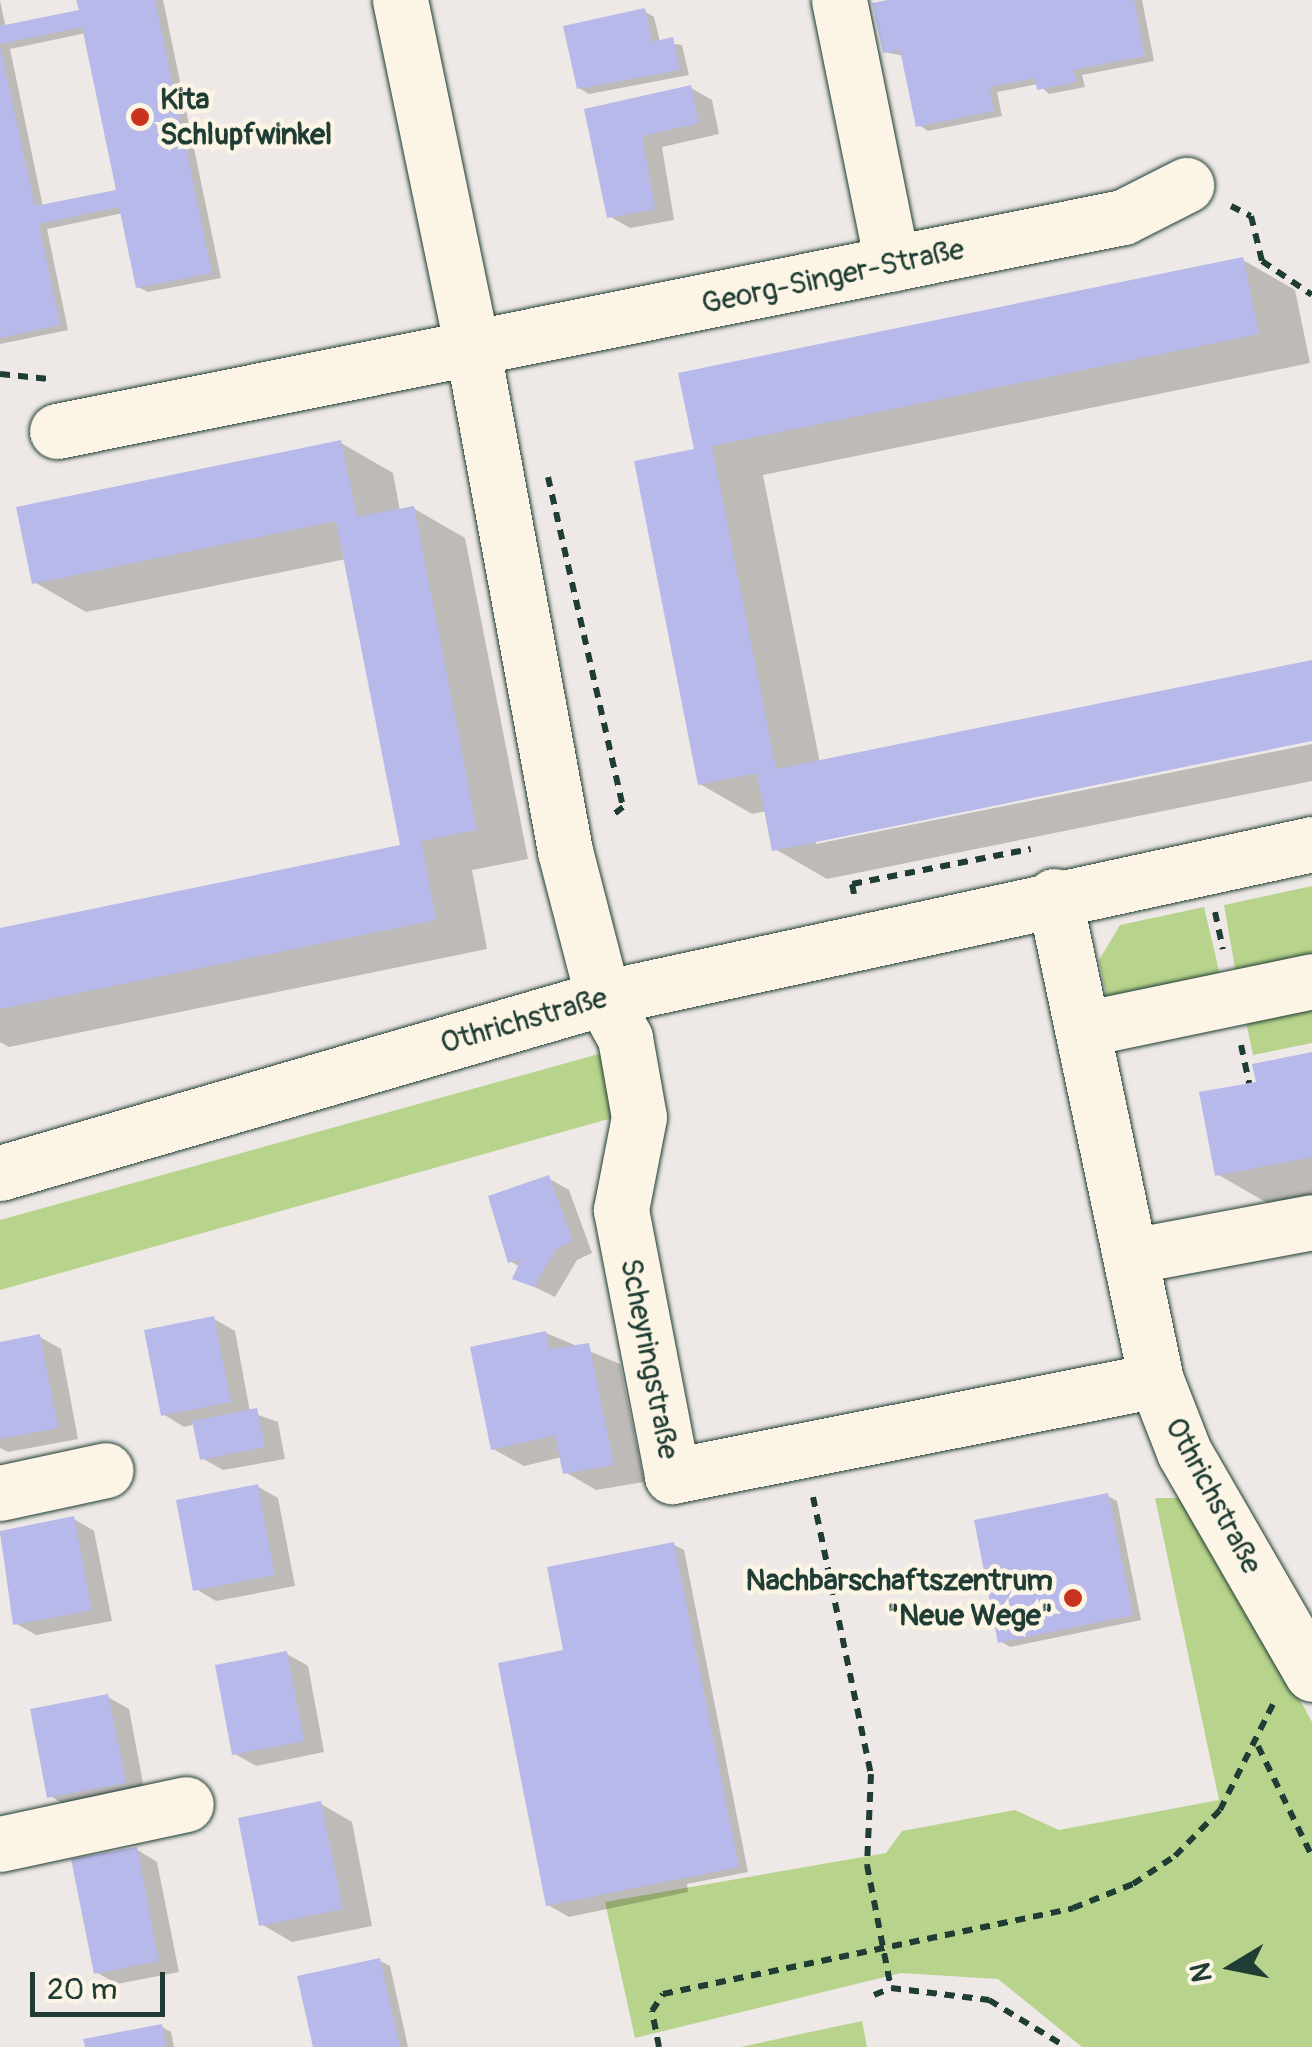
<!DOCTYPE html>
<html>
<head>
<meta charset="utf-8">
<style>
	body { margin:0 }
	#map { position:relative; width:1312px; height:2047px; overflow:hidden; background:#eee9e6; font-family:Pangolin,sans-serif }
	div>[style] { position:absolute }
	.green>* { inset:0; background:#b8d48c }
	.shadow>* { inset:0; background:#0003 }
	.building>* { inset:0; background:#b7b9ea }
	.path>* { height:6px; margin-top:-3px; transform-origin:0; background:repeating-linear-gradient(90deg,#1f3d34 0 10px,transparent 0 18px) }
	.roads { filter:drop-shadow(0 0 2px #1f3d34) drop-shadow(0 0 2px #1f3d34) }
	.minor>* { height:55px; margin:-27.5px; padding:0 27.5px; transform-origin:27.5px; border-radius:27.5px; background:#fcf5e5 }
	.dots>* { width:28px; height:28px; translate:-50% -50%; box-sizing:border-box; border:5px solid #fcf5e5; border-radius:50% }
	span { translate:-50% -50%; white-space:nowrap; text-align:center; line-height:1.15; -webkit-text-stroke:9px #fcf5e5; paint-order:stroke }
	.poi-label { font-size:30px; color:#1f3d34; font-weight:700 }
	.left { translate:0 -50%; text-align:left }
	.right { translate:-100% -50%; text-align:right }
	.street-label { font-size:30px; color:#1f3d34 }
	.north { position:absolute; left:1182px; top:1917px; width:100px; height:100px; -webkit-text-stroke:8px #fcf5e5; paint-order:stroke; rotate:260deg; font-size:28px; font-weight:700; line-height:40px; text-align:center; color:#1f3d34 }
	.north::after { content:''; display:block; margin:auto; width:35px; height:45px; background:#1f3d34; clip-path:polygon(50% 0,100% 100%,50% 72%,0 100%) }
	.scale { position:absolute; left:30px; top:1972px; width:135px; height:45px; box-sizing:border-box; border:5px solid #1f3d34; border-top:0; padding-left:12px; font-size:30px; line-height:35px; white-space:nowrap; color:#1f3d34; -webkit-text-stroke:8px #fcf5e5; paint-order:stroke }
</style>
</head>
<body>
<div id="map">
	<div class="green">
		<div style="clip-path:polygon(1312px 886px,1312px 968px,1236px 974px,1224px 905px)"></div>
		<div style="clip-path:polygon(1204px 907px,1220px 975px,1107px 998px,1099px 960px,1120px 925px)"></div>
		<div style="clip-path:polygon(1312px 995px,1312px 1043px,1253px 1055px,1245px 1017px)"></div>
		<div style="clip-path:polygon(606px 1052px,619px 1116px,0 1290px,0 1220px)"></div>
		<div style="clip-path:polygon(1155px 1498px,1190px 1498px,1312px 1722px,1312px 2047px,1082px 2047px,998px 1979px,901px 1973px,635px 2038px,605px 1902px,886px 1853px,902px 1831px,1015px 1810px,1059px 1830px,1219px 1800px)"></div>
		<div style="clip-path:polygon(862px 2021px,867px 2047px,740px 2047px)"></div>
	</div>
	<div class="shadow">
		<div style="clip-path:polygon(evenodd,79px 0,163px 0,221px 278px,148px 292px,138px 287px,123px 213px,47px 229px,68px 330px,0 344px,0 1px,6px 28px,82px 12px,79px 0,86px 33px,119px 192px,43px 207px,10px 49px,86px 33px)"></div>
		<div style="clip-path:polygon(893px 0,1142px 0,1154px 61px,1082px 75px,1085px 87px,1049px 94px,1038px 84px,997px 92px,1002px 116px,928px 131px,919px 125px,904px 56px,885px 52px)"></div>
		<div style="clip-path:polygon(644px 11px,654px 17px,660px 42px,682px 45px,689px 75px,589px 94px,579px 88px)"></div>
		<div style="clip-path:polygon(691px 88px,712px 100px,719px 134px,662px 147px,674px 220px,630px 228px,609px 216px,587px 111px)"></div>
		<div style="clip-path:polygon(1243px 260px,1295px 290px,1310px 363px,763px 475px,820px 763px,1312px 663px,1312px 739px,816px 839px,816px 844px,1312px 744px,1312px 781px,827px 879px,775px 849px,767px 811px,752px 814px,700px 784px,697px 451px)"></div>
		<div style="clip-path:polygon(341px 443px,393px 473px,400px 511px,413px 508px,465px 538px,528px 859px,472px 870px,487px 949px,9px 1047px,0 1042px,0 930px,403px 847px,346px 559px,86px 612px,34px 582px)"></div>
		<div style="clip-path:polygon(1312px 1054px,1312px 1196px,1269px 1204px,1217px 1174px,1258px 1084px)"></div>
		<div style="clip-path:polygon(548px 1178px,569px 1190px,592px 1253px,577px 1260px,555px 1297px,516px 1278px,520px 1267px,510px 1261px)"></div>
		<div style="clip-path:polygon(214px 1319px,235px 1331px,250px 1412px,278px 1422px,285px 1459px,223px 1470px,202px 1458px,195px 1424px,184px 1427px,163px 1414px)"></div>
		<div style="clip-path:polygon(546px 1333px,620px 1364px,644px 1482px,596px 1490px,565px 1472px,562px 1457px,524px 1466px,493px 1449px)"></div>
		<div style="clip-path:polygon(40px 1337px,61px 1349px,78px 1439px,8px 1452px,0 1448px,0 1345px)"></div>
		<div style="clip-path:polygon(257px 1486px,278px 1498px,295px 1586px,216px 1601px,196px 1589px)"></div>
		<div style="clip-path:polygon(1108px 1496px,1117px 1501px,1141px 1620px,1010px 1647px,1000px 1641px)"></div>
		<div style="clip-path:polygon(74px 1519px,94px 1531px,112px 1621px,36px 1635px,15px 1623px,0 1533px)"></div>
		<div style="clip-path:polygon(674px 1545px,684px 1550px,748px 1872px,687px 1884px,688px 1892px,569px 1917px,548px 1905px,566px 1652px)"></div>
		<div style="clip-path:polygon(287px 1654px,308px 1666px,324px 1752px,256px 1766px,235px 1754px)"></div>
		<div style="clip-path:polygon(108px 1697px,129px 1709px,145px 1794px,71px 1808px,50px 1796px)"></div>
		<div style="clip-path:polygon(321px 1804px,352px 1822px,372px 1926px,292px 1942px,261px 1924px)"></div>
		<div style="clip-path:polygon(136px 1849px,157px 1862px,179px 1972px,117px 1984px,96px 1972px)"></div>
		<div style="clip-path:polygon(380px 1961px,390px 1966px,408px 2047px,316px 2047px)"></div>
		<div style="clip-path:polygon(162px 2027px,171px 2032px,174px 2047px,87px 2047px)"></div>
	</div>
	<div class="building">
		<div style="clip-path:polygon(76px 0,155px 0,212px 273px,136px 288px,119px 207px,39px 224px,60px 325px,0 338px,0 46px,35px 206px,116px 190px,82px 27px,0 44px,0 26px,79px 10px)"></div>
		<div style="clip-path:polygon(888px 0,1134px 0,1145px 56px,1073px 70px,1077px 82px,1037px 90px,1035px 78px,989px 87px,994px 111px,916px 127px,900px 50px,883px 53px,872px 3px)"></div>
		<div style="clip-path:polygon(645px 8px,652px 42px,673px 37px,680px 70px,577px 89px,563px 26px)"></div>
		<div style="clip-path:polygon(691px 85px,699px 123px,642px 136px,655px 209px,607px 218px,584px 109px)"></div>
		<div style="clip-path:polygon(1243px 257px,1259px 334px,712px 446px,776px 769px,1312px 660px,1312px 741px,772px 851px,757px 773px,698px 785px,634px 461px,694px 449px,678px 373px)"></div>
		<div style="clip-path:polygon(341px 440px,357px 517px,414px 506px,477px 830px,421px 841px,436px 920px,0 1009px,0 928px,400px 845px,336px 521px,32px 584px,16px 507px)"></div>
		<div style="clip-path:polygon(1312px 1052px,1312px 1157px,1215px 1176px,1199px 1092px,1256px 1082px,1252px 1064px)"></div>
		<div style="clip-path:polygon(549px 1175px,573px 1241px,556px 1249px,534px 1287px,512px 1279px,521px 1259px,508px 1263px,488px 1196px)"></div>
		<div style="clip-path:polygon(214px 1316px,231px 1402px,161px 1416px,144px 1330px)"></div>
		<div style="clip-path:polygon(546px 1331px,549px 1349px,589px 1343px,614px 1465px,563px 1474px,555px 1435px,491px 1450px,470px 1347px)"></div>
		<div style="clip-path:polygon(40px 1334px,58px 1428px,0 1439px,0 1342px)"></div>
		<div style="clip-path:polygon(257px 1408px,265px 1447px,200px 1460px,192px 1421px)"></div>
		<div style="clip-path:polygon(258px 1484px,275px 1575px,193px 1591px,176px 1500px)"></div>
		<div style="clip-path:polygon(1108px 1493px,1133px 1615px,998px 1643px,974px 1520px)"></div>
		<div style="clip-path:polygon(74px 1516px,92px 1610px,13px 1625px,0 1531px)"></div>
		<div style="clip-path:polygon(674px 1542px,739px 1867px,546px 1906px,498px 1663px,563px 1650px,547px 1567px)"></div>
		<div style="clip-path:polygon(287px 1651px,304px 1741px,232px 1755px,215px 1665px)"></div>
		<div style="clip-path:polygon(108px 1694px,126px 1783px,47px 1798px,30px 1709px)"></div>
		<div style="clip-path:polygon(321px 1801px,343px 1909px,259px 1926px,238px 1818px)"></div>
		<div style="clip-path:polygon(137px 1847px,159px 1961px,94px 1974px,71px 1859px)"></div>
		<div style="clip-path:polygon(380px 1958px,400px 2047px,313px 2047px,297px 1976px)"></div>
		<div style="clip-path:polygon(162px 2024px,166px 2047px,85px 2047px,83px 2039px)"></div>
	</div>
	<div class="path">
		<div style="left:1231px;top:206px;width:22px;rotate:27deg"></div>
		<div style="left:1251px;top:216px;width:46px;rotate:76.3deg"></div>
		<div style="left:1262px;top:261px;width:60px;rotate:34.2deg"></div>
		<div style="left:0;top:374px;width:49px;rotate:5.8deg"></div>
		<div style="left:548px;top:477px;width:338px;rotate:77.2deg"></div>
		<div style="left:623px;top:807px;width:16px;rotate:142deg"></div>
		<div style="left:854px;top:894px;width:10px;rotate:-101deg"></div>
		<div style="left:852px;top:884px;width:182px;rotate:-11.1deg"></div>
		<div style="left:1215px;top:912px;width:38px;rotate:78deg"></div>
		<div style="left:1241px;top:1045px;width:39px;rotate:78deg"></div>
		<div style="left:813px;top:1497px;width:283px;rotate:78.2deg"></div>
		<div style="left:871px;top:1774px;width:91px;rotate:92.5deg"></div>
		<div style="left:867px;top:1865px;width:125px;rotate:79deg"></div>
		<div style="left:891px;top:1988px;width:99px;rotate:7deg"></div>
		<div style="left:989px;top:2000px;width:90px;rotate:31.4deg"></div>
		<div style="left:1258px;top:1746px;width:123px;rotate:63.9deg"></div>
		<div style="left:874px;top:1995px;width:18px;rotate:-22deg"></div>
		<div style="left:659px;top:2047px;width:37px;rotate:-101deg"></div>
		<div style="left:652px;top:2011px;width:20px;rotate:-57deg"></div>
		<div style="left:663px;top:1994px;width:419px;rotate:-11.8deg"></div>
		<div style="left:1073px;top:1908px;width:65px;rotate:-21.8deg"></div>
		<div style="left:1133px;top:1884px;width:50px;rotate:-33.7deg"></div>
		<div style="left:1175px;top:1856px;width:64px;rotate:-45.6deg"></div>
		<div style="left:1220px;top:1810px;width:121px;rotate:-63.4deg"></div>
	</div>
	<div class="roads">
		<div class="minor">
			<div style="left:400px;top:0;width:359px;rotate:78.3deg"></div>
			<div style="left:473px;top:351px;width:508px;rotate:79.57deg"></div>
			<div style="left:565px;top:851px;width:152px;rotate:75.5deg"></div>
			<div style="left:603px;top:998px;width:46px;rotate:61.2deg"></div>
			<div style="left:625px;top:1038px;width:80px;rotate:80deg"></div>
			<div style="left:639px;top:1117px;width:95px;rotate:101deg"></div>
			<div style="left:621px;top:1210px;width:271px;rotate:79.1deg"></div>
			<div style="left:672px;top:1476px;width:493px;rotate:-11.2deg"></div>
			<div style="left:839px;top:0;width:269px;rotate:78.6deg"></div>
			<div style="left:57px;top:431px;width:1087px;rotate:-11.35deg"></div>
			<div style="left:1123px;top:217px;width:71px;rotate:-26.9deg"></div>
			<div style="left:1054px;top:896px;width:495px;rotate:78.1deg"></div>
			<div style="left:1156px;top:1380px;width:77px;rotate:68.7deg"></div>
			<div style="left:1184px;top:1452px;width:256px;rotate:60deg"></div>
			<div style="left:1083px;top:1029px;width:234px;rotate:-11.8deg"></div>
			<div style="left:0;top:1173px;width:628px;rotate:-16.18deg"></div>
			<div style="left:603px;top:998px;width:726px;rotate:-12.25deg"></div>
			<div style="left:1131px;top:1256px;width:184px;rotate:-10.6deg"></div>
			<div style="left:0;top:1493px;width:108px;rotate:-12.2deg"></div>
			<div style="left:0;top:1844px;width:190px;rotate:-12.1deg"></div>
		</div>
	</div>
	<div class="dots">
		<div style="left:140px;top:117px;background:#c8321e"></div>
		<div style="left:1073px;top:1598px;background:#c8321e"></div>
	</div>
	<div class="poi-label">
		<span class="left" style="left:160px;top:117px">Kita<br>Schlupfwinkel</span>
		<span class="right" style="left:1053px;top:1598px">Nachbarschaftszentrum<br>"Neue Wege"</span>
	</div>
	<div class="street-label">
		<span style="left:833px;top:277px;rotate:-12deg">Georg-Singer-Straße</span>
		<span style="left:524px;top:1021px;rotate:-16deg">Othrichstraße</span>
		<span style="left:649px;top:1359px;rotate:79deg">Scheyringstraße</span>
		<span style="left:1213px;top:1496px;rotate:62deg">Othrichstraße</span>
	</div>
	<div class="north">N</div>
	<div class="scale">20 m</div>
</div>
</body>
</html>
